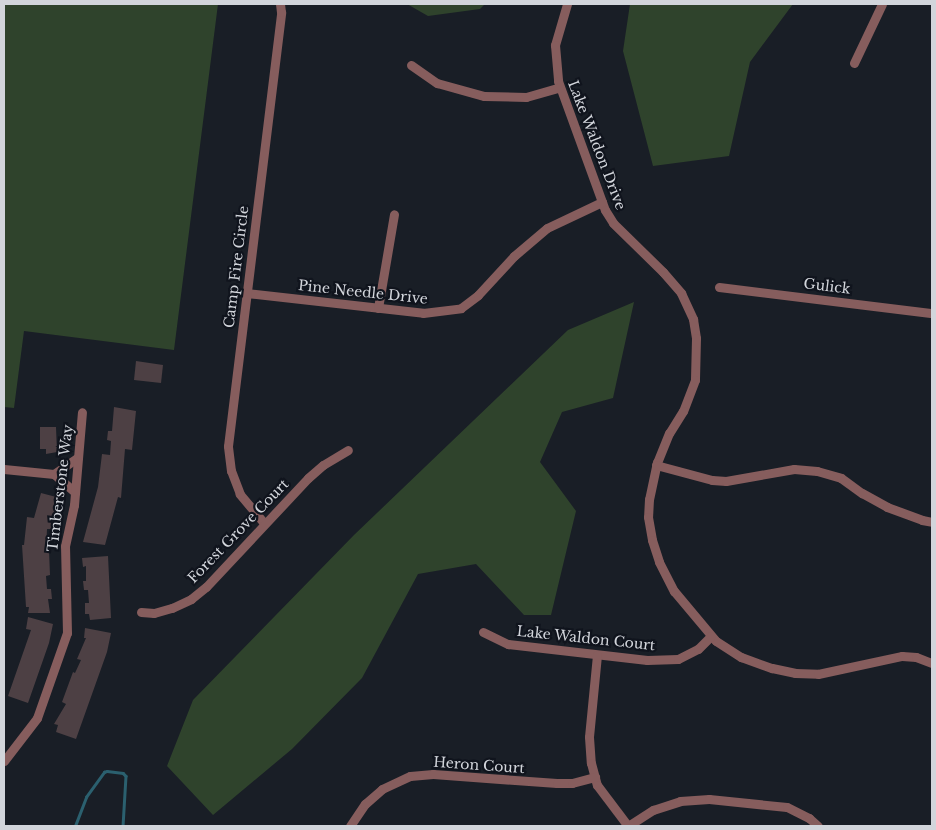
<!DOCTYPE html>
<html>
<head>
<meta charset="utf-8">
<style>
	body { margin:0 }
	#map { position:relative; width:936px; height:830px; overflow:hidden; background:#191e26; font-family:"Libre Baskerville",serif }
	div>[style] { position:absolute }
	.green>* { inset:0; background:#2f432c }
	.stream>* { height:2.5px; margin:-1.25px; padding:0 1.25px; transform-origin:1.25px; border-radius:1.25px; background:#2b606f }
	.building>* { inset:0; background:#4d4044 }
	.minor>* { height:9px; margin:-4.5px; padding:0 4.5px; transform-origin:4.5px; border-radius:4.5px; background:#865d5d }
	span { translate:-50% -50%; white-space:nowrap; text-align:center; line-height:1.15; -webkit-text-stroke:4.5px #10141d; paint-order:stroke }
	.street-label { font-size:14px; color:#d2d5db }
	.frame { position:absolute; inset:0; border:5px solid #d2d5db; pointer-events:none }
</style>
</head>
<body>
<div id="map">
	<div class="green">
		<div style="clip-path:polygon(4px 4px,218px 4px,174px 350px,24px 331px,14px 408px,4px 407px)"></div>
		<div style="clip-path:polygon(407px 4px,485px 4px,480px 9px,428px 16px)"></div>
		<div style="clip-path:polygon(630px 4px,793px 4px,750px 62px,729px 156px,653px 166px,623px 51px)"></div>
		<div style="clip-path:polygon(634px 302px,613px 398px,562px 412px,540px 462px,576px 511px,551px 615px,524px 615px,476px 564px,418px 574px,362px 678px,292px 749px,213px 815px,167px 766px,193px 700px,354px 535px,568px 330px)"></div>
	</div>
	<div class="stream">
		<div style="left:75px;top:826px;width:31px;rotate:-69deg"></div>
		<div style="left:86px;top:797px;width:31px;rotate:-54deg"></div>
		<div style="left:104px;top:772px;width:3px;rotate:-18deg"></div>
		<div style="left:107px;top:771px;width:16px;rotate:7deg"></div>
		<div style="left:123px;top:773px;width:4px;rotate:45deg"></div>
		<div style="left:126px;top:776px;width:50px;rotate:93.4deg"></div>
	</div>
	<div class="building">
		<div style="clip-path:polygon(136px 361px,163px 365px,161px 383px,134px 380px)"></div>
		<div style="clip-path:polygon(114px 407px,136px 411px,132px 450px,125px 449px,121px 498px,118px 497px,105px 545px,83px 542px,98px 487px,102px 454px,110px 455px,111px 441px,107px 440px,108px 431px,112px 431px)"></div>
		<div style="clip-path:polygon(40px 427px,56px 427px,57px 452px,46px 454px,46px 449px,40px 449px)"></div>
		<div style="clip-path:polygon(41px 493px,60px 498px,52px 529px,47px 529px,46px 550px,49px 550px,50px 575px,46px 576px,47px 589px,51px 589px,52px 599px,48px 599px,50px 613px,28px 613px,29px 607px,26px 607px,22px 545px,24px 545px,27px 517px,34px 518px)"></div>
		<div style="clip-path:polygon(108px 556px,111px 618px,90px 620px,89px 614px,85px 614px,85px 603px,89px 603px,88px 590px,84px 590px,83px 581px,86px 581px,86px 566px,83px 567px,82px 558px)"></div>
		<div style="clip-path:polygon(28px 617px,53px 624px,49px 643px,28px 703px,8px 696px,31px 630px,26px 629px)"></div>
		<div style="clip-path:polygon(85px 628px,111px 633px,107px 652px,76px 739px,56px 732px,58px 725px,54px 724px,66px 704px,62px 702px,73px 672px,75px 673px,81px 660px,77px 659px,86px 638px,84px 638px)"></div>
	</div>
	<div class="minor">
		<div style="left:567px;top:4px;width:43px;rotate:106.3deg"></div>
		<div style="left:555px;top:45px;width:36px;rotate:85deg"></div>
		<div style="left:558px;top:81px;width:137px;rotate:70deg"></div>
		<div style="left:605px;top:210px;width:15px;rotate:58deg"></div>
		<div style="left:613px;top:223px;width:70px;rotate:44.4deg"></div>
		<div style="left:663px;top:272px;width:28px;rotate:49deg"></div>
		<div style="left:681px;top:293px;width:29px;rotate:65deg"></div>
		<div style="left:693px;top:319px;width:19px;rotate:81deg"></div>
		<div style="left:696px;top:338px;width:42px;rotate:91.4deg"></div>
		<div style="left:695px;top:380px;width:33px;rotate:111deg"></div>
		<div style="left:683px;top:411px;width:26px;rotate:122deg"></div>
		<div style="left:669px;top:433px;width:31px;rotate:112deg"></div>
		<div style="left:657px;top:462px;width:38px;rotate:102deg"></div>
		<div style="left:649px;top:499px;width:18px;rotate:93deg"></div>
		<div style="left:648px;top:517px;width:23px;rotate:80deg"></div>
		<div style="left:652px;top:540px;width:23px;rotate:72deg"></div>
		<div style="left:659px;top:562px;width:33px;rotate:63deg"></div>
		<div style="left:674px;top:591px;width:65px;rotate:50deg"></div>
		<div style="left:716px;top:641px;width:30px;rotate:33deg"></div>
		<div style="left:741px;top:657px;width:33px;rotate:20deg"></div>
		<div style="left:772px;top:668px;width:24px;rotate:12deg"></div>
		<div style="left:795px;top:673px;width:23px;rotate:2deg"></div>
		<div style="left:818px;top:674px;width:86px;rotate:-12.1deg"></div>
		<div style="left:902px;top:656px;width:14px;rotate:4deg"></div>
		<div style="left:916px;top:657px;width:17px;rotate:21deg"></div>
		<div style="left:854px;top:63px;width:65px;rotate:-64.6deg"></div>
		<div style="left:411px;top:65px;width:32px;rotate:35deg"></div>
		<div style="left:437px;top:83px;width:49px;rotate:15.5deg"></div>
		<div style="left:484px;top:96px;width:42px;rotate:1.4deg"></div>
		<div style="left:526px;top:97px;width:35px;rotate:-16deg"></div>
		<div style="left:719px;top:287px;width:215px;rotate:7deg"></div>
		<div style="left:246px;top:293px;width:178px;rotate:6.4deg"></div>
		<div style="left:423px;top:313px;width:38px;rotate:-7deg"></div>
		<div style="left:461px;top:308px;width:21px;rotate:-37deg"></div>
		<div style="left:478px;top:295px;width:53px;rotate:-47.3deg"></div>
		<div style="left:514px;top:256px;width:43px;rotate:-40.3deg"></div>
		<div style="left:547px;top:228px;width:61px;rotate:-25.3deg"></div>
		<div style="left:378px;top:308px;width:95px;rotate:-80.3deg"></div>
		<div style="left:656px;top:465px;width:58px;rotate:15deg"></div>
		<div style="left:712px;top:480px;width:14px;rotate:4deg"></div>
		<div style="left:726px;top:481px;width:69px;rotate:-10deg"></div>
		<div style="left:794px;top:469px;width:23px;rotate:5deg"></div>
		<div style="left:817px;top:471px;width:25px;rotate:16deg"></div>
		<div style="left:841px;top:478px;width:26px;rotate:36deg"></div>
		<div style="left:862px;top:493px;width:29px;rotate:29deg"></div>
		<div style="left:887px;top:507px;width:37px;rotate:20deg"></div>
		<div style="left:922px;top:520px;width:10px;rotate:11deg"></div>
		<div style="left:4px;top:469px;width:50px;rotate:5.7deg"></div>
		<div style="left:54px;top:474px;width:29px;rotate:-35deg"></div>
		<div style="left:54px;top:474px;width:28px;rotate:41deg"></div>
		<div style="left:264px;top:523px;width:38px;rotate:-130deg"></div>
		<div style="left:240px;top:494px;width:25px;rotate:-111deg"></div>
		<div style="left:231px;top:471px;width:25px;rotate:-97deg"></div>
		<div style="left:228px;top:446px;width:437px;rotate:-83deg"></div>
		<div style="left:281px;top:12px;width:8px;rotate:-97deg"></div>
		<div style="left:141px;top:612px;width:13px;rotate:4deg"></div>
		<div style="left:154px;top:613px;width:19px;rotate:-16deg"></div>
		<div style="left:172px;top:608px;width:21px;rotate:-25deg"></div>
		<div style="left:191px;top:599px;width:19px;rotate:-39deg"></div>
		<div style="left:206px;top:587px;width:149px;rotate:-46.9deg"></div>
		<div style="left:308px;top:478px;width:20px;rotate:-41deg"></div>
		<div style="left:323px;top:465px;width:29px;rotate:-31deg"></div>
		<div style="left:483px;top:632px;width:28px;rotate:26deg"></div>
		<div style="left:508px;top:644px;width:140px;rotate:6.6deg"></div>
		<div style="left:647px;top:660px;width:31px;rotate:-2deg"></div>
		<div style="left:678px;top:659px;width:22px;rotate:-27deg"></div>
		<div style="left:698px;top:649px;width:18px;rotate:-45deg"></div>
		<div style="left:597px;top:655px;width:82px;rotate:95.6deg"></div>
		<div style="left:589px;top:737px;width:26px;rotate:86deg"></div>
		<div style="left:591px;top:763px;width:23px;rotate:75deg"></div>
		<div style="left:597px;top:785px;width:51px;rotate:52.9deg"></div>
		<div style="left:4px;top:761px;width:54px;rotate:-52.5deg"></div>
		<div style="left:37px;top:718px;width:90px;rotate:-70.6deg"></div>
		<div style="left:67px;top:633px;width:87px;rotate:-91.3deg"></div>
		<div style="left:65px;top:546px;width:42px;rotate:-77.6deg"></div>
		<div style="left:74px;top:505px;width:93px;rotate:-85.1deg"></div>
		<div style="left:350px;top:826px;width:27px;rotate:-56deg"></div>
		<div style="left:365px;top:804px;width:23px;rotate:-41deg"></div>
		<div style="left:382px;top:789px;width:31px;rotate:-25deg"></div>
		<div style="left:410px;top:776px;width:23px;rotate:-5deg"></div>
		<div style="left:433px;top:774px;width:124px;rotate:4.2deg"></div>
		<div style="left:557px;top:783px;width:15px"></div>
		<div style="left:572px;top:783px;width:24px;rotate:-15deg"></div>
		<div style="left:628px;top:826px;width:30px;rotate:-33deg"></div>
		<div style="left:653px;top:810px;width:28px;rotate:-18deg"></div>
		<div style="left:680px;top:801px;width:29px;rotate:-4deg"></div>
		<div style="left:709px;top:799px;width:78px;rotate:5.9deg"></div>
		<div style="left:787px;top:807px;width:25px;rotate:27deg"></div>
		<div style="left:809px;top:818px;width:12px;rotate:42deg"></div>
	</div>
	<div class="street-label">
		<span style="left:597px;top:145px;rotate:69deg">Lake Waldon Drive</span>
		<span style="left:236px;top:267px;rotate:-83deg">Camp Fire Circle</span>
		<span style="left:827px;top:286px;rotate:7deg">Gulick</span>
		<span style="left:363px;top:292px;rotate:6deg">Pine Needle Drive</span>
		<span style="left:60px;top:488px;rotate:-83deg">Timberstone Way</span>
		<span style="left:238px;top:531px;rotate:-46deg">Forest Grove Court</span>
		<span style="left:586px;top:638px;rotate:6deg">Lake Waldon Court</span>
		<span style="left:479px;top:765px;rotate:4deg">Heron Court</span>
	</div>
	<div class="frame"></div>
</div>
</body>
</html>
